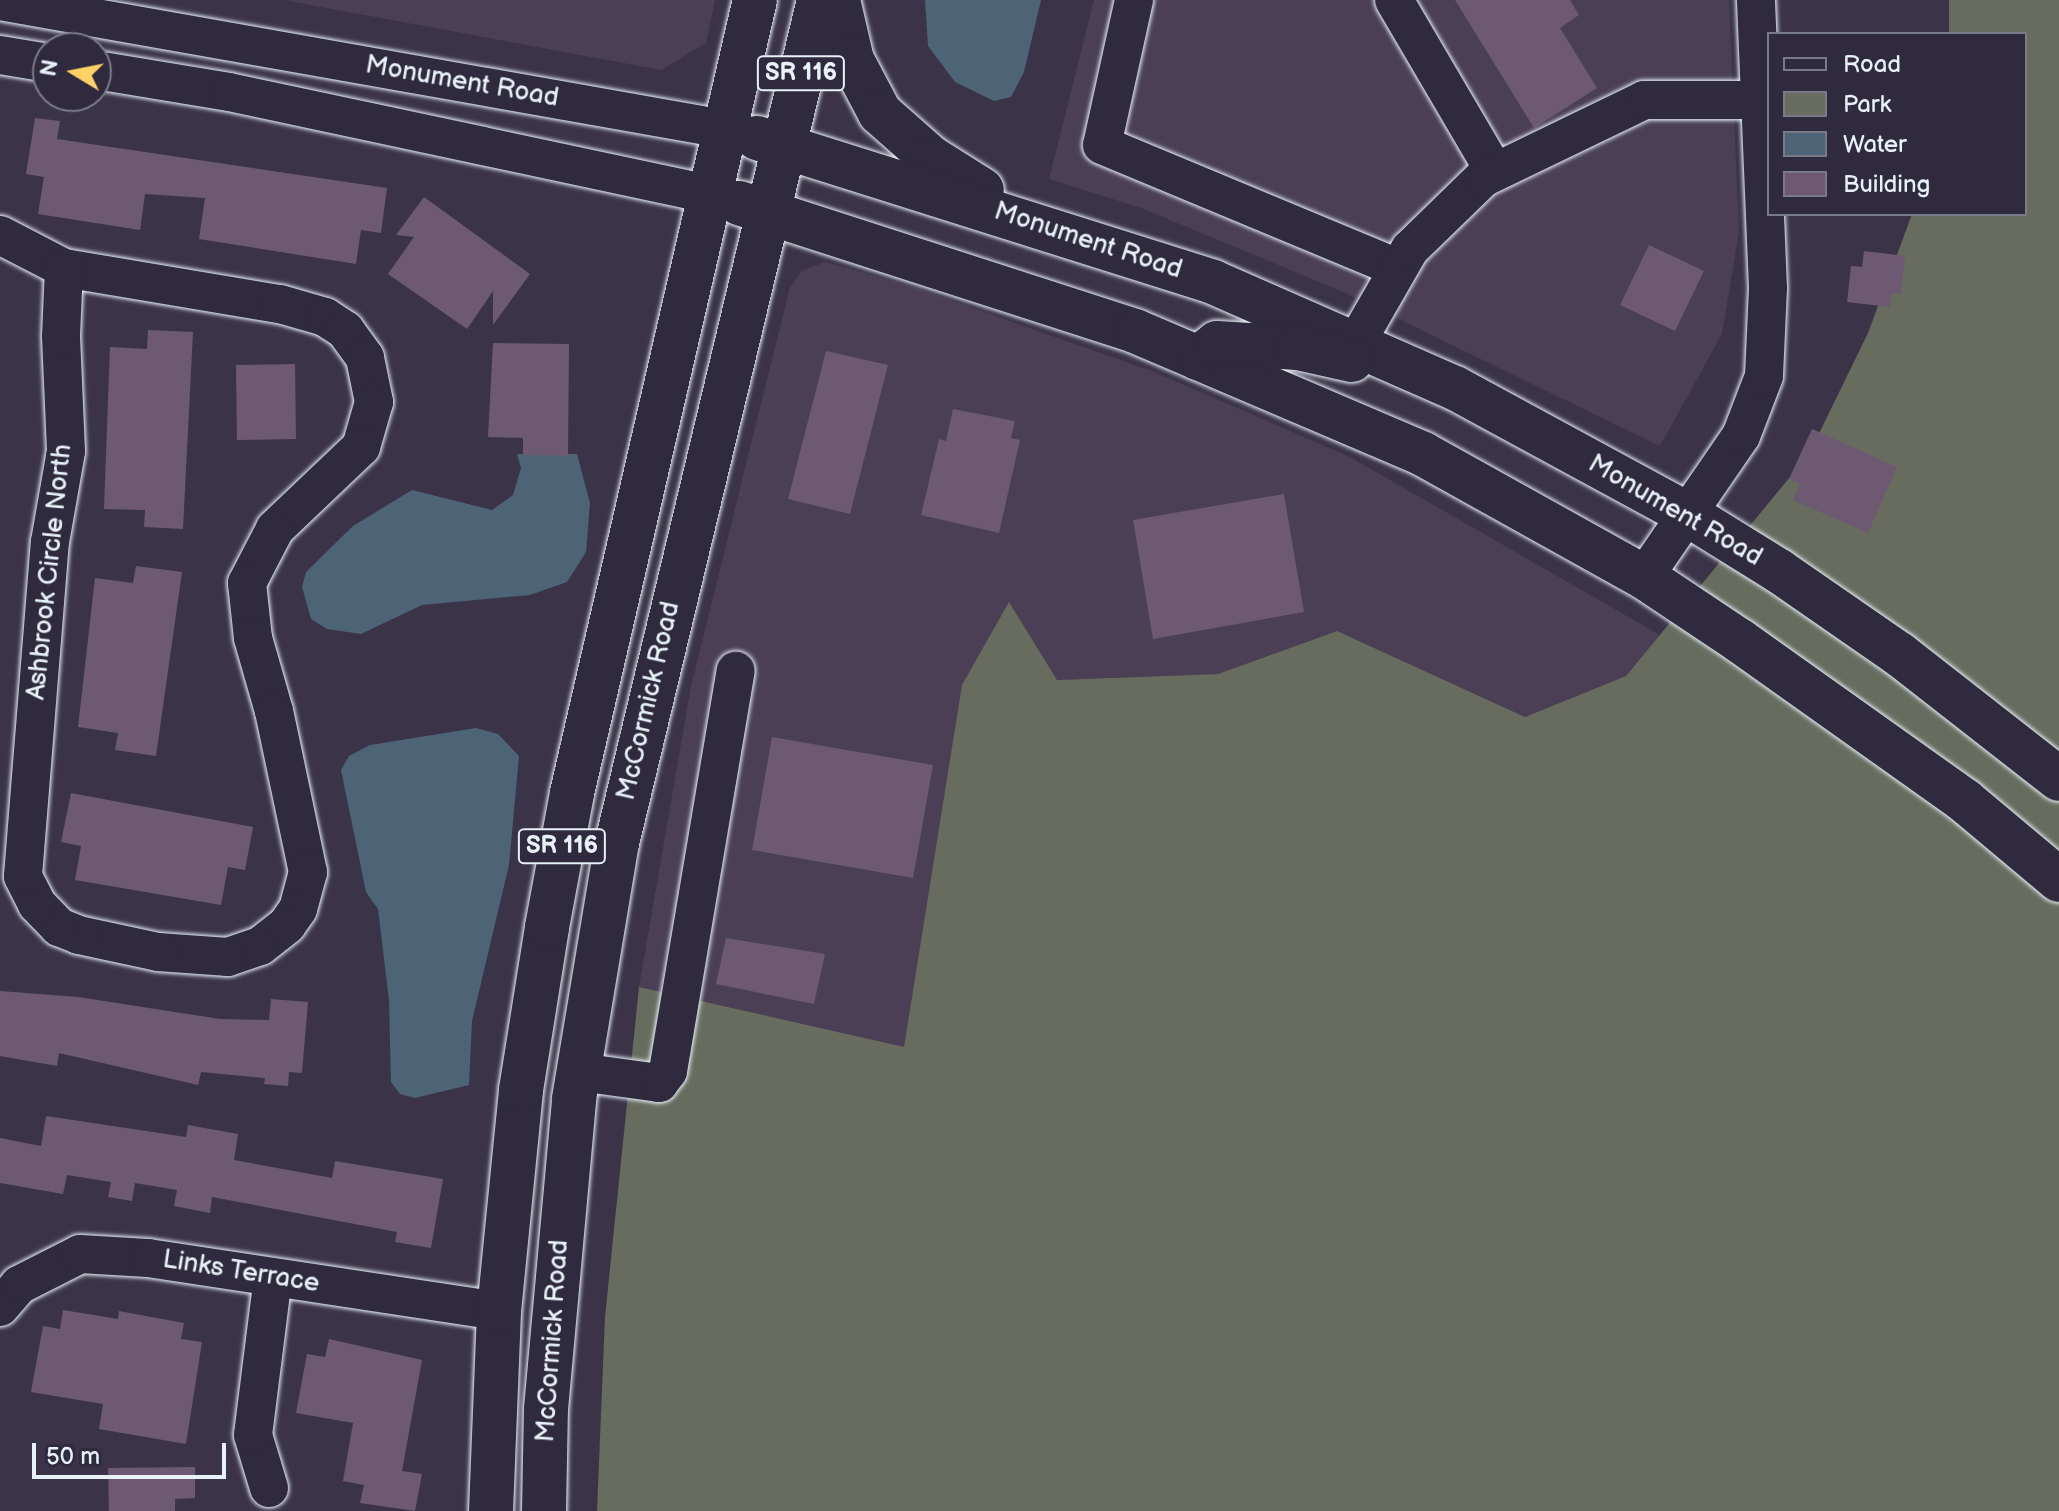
<!DOCTYPE html>
<html>
<head>
<meta charset="utf-8">
<style>
	body { margin:0 }
	#map { position:relative; width:2059px; height:1511px; overflow:hidden; background:#3b3448; font-family:"Balsamiq Sans",sans-serif }
	div>[style] { position:absolute }
	.built>* { inset:0; background:#4a3f55 }
	.green>* { inset:0; background:#676c5e }
	.water>* { inset:0; background:#4c6476 }
	.building>* { inset:0; background:#6d5a72 }
	.roads { filter:drop-shadow(0 0 2px #e8f1f8) drop-shadow(0 0 2px #e8f1f8) }
	.minor>* { height:38px; margin:-19px; padding:0 19px; transform-origin:19px; border-radius:19px; background:#2f2a3d }
	.major>* { height:44px; margin:-22px; padding:0 22px; transform-origin:22px; border-radius:22px; background:#2f2a3d }
	span { translate:-50% -50%; white-space:nowrap; text-align:center; line-height:1.15; -webkit-text-stroke:8px #2f2a3d; paint-order:stroke }
	.shield-label span { padding:2px 6px; background:#2f2a3d; border:2px solid; border-radius:6px; -webkit-text-stroke-width:0 }
	.shield-label { font-size:24px; color:#e8f1f8; font-weight:700 }
	.street-label { font-size:26px; color:#e8f1f8 }
	.legend { position:absolute; left:1767px; top:32px; width:260px; height:184px; box-sizing:border-box; background:#2f2a3d; border:2px solid #797a88; margin:0; padding:10px 14px; list-style:none; font-size:24px; color:#e8f1f8 }
	.legend li { display:flex; align-items:center; gap:16px; height:40px }
	.legend b { width:40px; border:2px solid #797a88 }
	.north { position:absolute; left:32px; top:32px; width:80px; height:80px; box-sizing:border-box; background:#2f2a3d; border:2px solid #797a88; border-radius:50%; rotate:280deg; font-size:22px; font-weight:700; line-height:32px; text-align:center; color:#e8f1f8 }
	.north::after { content:''; display:block; margin:auto; width:28px; height:36px; background:#ffd166; clip-path:polygon(50% 0,100% 100%,50% 72%,0 100%) }
	.scale { position:absolute; left:32px; top:1443px; width:194px; height:36px; box-sizing:border-box; border:4px solid #e8f1f8; border-top:0; padding-left:10px; font-size:24px; line-height:28px; white-space:nowrap; color:#e8f1f8; -webkit-text-stroke:6px #2f2a3d; paint-order:stroke }
</style>
</head>
<body>
<div id="map">
	<div class="built">
		<div style="clip-path:polygon(284px 0,715px 0,706px 43px,661px 70px)"></div>
		<div style="clip-path:polygon(1094px 0,1729px 0,1739px 232px,1722px 334px,1660px 446px,1341px 291px,1141px 208px,1049px 179px)"></div>
		<div style="clip-path:polygon(825px 262px,913px 287px,1152px 371px,1350px 457px,1660px 635px,1626px 676px,1525px 717px,1337px 631px,1218px 674px,1056px 680px,1009px 603px,941px 824px,904px 1048px,639px 987px,691px 686px,790px 287px,802px 271px)"></div>
	</div>
	<div class="green">
		<div style="clip-path:polygon(1949px 0,2059px 0,2059px 1511px,597px 1511px,605px 1317px,639px 987px,904px 1047px,962px 685px,1009px 602px,1057px 680px,1218px 674px,1337px 631px,1525px 717px,1626px 676px,1809px 454px,1868px 333px,1912px 214px,2025px 214px,2025px 34px,1949px 34px)"></div>
	</div>
	<div class="water">
		<div style="clip-path:polygon(925px 0,1041px 0,1024px 72px,1011px 97px,994px 101px,955px 82px,928px 46px)"></div>
		<div style="clip-path:polygon(517px 454px,577px 454px,590px 503px,586px 552px,567px 582px,530px 595px,422px 605px,361px 634px,327px 629px,311px 619px,302px 587px,306px 572px,353px 526px,412px 490px,492px 510px,513px 495px,521px 468px)"></div>
		<div style="clip-path:polygon(476px 728px,498px 734px,519px 756px,509px 865px,472px 1021px,469px 1085px,415px 1098px,400px 1094px,391px 1082px,389px 1000px,378px 909px,366px 892px,341px 770px,349px 756px,370px 745px)"></div>
	</div>
	<div class="building">
		<div style="clip-path:polygon(1455px 0,1570px 0,1579px 15px,1560px 28px,1597px 88px,1534px 128px)"></div>
		<div style="clip-path:polygon(35px 118px,60px 121px,57px 139px,387px 188px,381px 233px,361px 230px,356px 264px,199px 239px,205px 198px,145px 194px,140px 230px,38px 214px,44px 177px,26px 174px)"></div>
		<div style="clip-path:polygon(424px 197px,530px 274px,493px 325px,493px 291px,467px 329px,388px 274px,414px 237px,396px 235px)"></div>
		<div style="clip-path:polygon(1649px 245px,1704px 271px,1675px 331px,1620px 305px)"></div>
		<div style="clip-path:polygon(1864px 251px,1905px 256px,1901px 294px,1891px 293px,1890px 307px,1847px 302px,1851px 266px,1862px 267px)"></div>
		<div style="clip-path:polygon(148px 330px,193px 332px,183px 529px,144px 527px,145px 510px,104px 509px,110px 347px,147px 349px)"></div>
		<div style="clip-path:polygon(493px 343px,569px 344px,568px 456px,523px 455px,523px 438px,488px 437px)"></div>
		<div style="clip-path:polygon(826px 351px,888px 365px,850px 514px,788px 499px)"></div>
		<div style="clip-path:polygon(295px 364px,296px 439px,237px 440px,236px 365px)"></div>
		<div style="clip-path:polygon(953px 409px,1015px 421px,1011px 438px,1020px 440px,999px 533px,921px 515px,939px 439px,946px 441px)"></div>
		<div style="clip-path:polygon(1812px 429px,1897px 467px,1868px 533px,1793px 500px,1800px 484px,1789px 479px)"></div>
		<div style="clip-path:polygon(1284px 494px,1304px 612px,1153px 639px,1133px 520px)"></div>
		<div style="clip-path:polygon(136px 566px,182px 572px,156px 756px,115px 750px,118px 733px,78px 727px,95px 578px,133px 583px)"></div>
		<div style="clip-path:polygon(772px 737px,933px 765px,913px 878px,752px 850px)"></div>
		<div style="clip-path:polygon(71px 793px,253px 827px,245px 870px,228px 867px,221px 905px,75px 880px,81px 846px,61px 842px)"></div>
		<div style="clip-path:polygon(726px 938px,825px 954px,814px 1004px,716px 984px)"></div>
		<div style="clip-path:polygon(0 991px,78px 997px,220px 1019px,269px 1020px,271px 999px,308px 1002px,302px 1073px,289px 1072px,288px 1086px,264px 1084px,265px 1078px,201px 1072px,198px 1085px,59px 1053px,57px 1066px,0 1056px)"></div>
		<div style="clip-path:polygon(46px 1116px,186px 1137px,188px 1125px,238px 1134px,234px 1160px,332px 1178px,335px 1161px,443px 1179px,431px 1248px,395px 1242px,397px 1232px,212px 1197px,210px 1213px,174px 1206px,177px 1190px,135px 1183px,132px 1201px,108px 1197px,111px 1182px,67px 1175px,63px 1194px,0 1183px,0 1138px,41px 1146px)"></div>
		<div style="clip-path:polygon(63px 1310px,118px 1319px,119px 1311px,184px 1323px,181px 1339px,202px 1342px,186px 1444px,99px 1429px,103px 1404px,31px 1392px,43px 1326px,60px 1329px)"></div>
		<div style="clip-path:polygon(329px 1339px,422px 1360px,402px 1471px,422px 1474px,415px 1511px,360px 1503px,364px 1485px,343px 1481px,353px 1423px,296px 1413px,307px 1354px,325px 1357px)"></div>
		<div style="clip-path:polygon(195px 1467px,195px 1498px,175px 1499px,175px 1511px,109px 1511px,108px 1468px)"></div>
	</div>
	<div class="roads">
		<div class="minor">
			<div style="left:1134px;top:0;width:148px;rotate:102.4deg"></div>
			<div style="left:1102px;top:145px;width:320px;rotate:22.6deg"></div>
			<div style="left:1394px;top:0;width:199px;rotate:59.6deg"></div>
			<div style="left:0;top:1px;width:735px;rotate:10.03deg"></div>
			<div style="left:0;top:55px;width:49px;rotate:9.5deg"></div>
			<div style="left:96px;top:70px;width:135px;rotate:9.4deg"></div>
			<div style="left:229px;top:92px;width:492px;rotate:12deg"></div>
			<div style="left:0;top:235px;width:72px;rotate:27.3deg"></div>
			<div style="left:64px;top:268px;width:219px;rotate:9.5deg"></div>
			<div style="left:280px;top:304px;width:47px;rotate:16.1deg"></div>
			<div style="left:325px;top:317px;width:24px;rotate:33deg"></div>
			<div style="left:345px;top:330px;width:34px;rotate:54deg"></div>
			<div style="left:365px;top:358px;width:45px;rotate:78.4deg"></div>
			<div style="left:374px;top:402px;width:47px;rotate:106.1deg"></div>
			<div style="left:361px;top:447px;width:119px;rotate:136.4deg"></div>
			<div style="left:275px;top:529px;width:61px;rotate:117.4deg"></div>
			<div style="left:247px;top:583px;width:55px;rotate:83.8deg"></div>
			<div style="left:253px;top:638px;width:76px;rotate:74deg"></div>
			<div style="left:274px;top:711px;width:165px;rotate:78.1deg"></div>
			<div style="left:308px;top:872px;width:38px;rotate:105deg"></div>
			<div style="left:298px;top:909px;width:19px;rotate:125deg"></div>
			<div style="left:287px;top:925px;width:34px;rotate:142deg"></div>
			<div style="left:260px;top:946px;width:34px;rotate:161deg"></div>
			<div style="left:228px;top:957px;width:70px;rotate:-175.9deg"></div>
			<div style="left:158px;top:952px;width:81px;rotate:-167.9deg"></div>
			<div style="left:79px;top:935px;width:22px;rotate:-158deg"></div>
			<div style="left:59px;top:927px;width:32px;rotate:-134deg"></div>
			<div style="left:37px;top:904px;width:31px;rotate:-117deg"></div>
			<div style="left:23px;top:876px;width:335px;rotate:-85.4deg"></div>
			<div style="left:50px;top:542px;width:92px;rotate:-80deg"></div>
			<div style="left:66px;top:451px;width:115px;rotate:-92.5deg"></div>
			<div style="left:61px;top:336px;width:68px;rotate:-87.5deg"></div>
			<div style="left:1357px;top:341px;width:106px;rotate:-60.1deg"></div>
			<div style="left:1410px;top:249px;width:102px;rotate:-44.2deg"></div>
			<div style="left:1483px;top:178px;width:179px;rotate:-25.8deg"></div>
			<div style="left:1644px;top:100px;width:116px"></div>
			<div style="left:1644px;top:577px;width:171px;rotate:-55.5deg"></div>
			<div style="left:1741px;top:436px;width:64px;rotate:-69deg"></div>
			<div style="left:1764px;top:376px;width:88px;rotate:-87.4deg"></div>
			<div style="left:1768px;top:288px;width:288px;rotate:-92.4deg"></div>
			<div style="left:579px;top:1072px;width:81px;rotate:7.8deg"></div>
			<div style="left:659px;top:1083px;width:15px;rotate:-53deg"></div>
			<div style="left:668px;top:1071px;width:406px;rotate:-80.4deg"></div>
			<div style="left:0;top:1307px;width:29px;rotate:-49deg"></div>
			<div style="left:19px;top:1285px;width:68px;rotate:-26.9deg"></div>
			<div style="left:80px;top:1254px;width:68px;rotate:3.4deg"></div>
			<div style="left:148px;top:1258px;width:355px;rotate:8.6deg"></div>
			<div style="left:269px;top:1488px;width:55px;rotate:-106.8deg"></div>
			<div style="left:253px;top:1435px;width:159px;rotate:-82.8deg"></div>
		</div>
		<div class="major">
			<div style="left:838px;top:0;width:62px;rotate:76.9deg"></div>
			<div style="left:852px;top:60px;width:60px;rotate:62.2deg"></div>
			<div style="left:880px;top:113px;width:68px;rotate:41.4deg"></div>
			<div style="left:931px;top:158px;width:60px;rotate:32.1deg"></div>
			<div style="left:757px;top:138px;width:478px;rotate:17.5deg"></div>
			<div style="left:1213px;top:282px;width:264px;rotate:23.7deg"></div>
			<div style="left:1455px;top:388px;width:264px;rotate:28.5deg"></div>
			<div style="left:1687px;top:514px;width:108px;rotate:31.8deg"></div>
			<div style="left:1779px;top:571px;width:146px;rotate:34.7deg"></div>
			<div style="left:1899px;top:654px;width:203px;rotate:38deg"></div>
			<div style="left:739px;top:203px;width:416px;rotate:17.9deg"></div>
			<div style="left:1135px;top:331px;width:313px;rotate:23.1deg"></div>
			<div style="left:1423px;top:454px;width:253px;rotate:29.1deg"></div>
			<div style="left:1644px;top:577px;width:115px;rotate:33.7deg"></div>
			<div style="left:1740px;top:641px;width:276px;rotate:35.4deg"></div>
			<div style="left:1965px;top:801px;width:123px;rotate:40deg"></div>
			<div style="left:1198px;top:358px;width:24px;rotate:-38deg"></div>
			<div style="left:1217px;top:343px;width:81px;rotate:3.5deg"></div>
			<div style="left:1298px;top:348px;width:55px;rotate:12.5deg"></div>
			<div style="left:491px;top:1511px;width:200px;rotate:-87.7deg"></div>
			<div style="left:499px;top:1311px;width:222px;rotate:-84.3deg"></div>
			<div style="left:521px;top:1090px;width:165px;rotate:-80.9deg"></div>
			<div style="left:547px;top:927px;width:136px;rotate:-79.4deg"></div>
			<div style="left:572px;top:793px;width:814px;rotate:-77.01deg"></div>
			<div style="left:544px;top:1511px;width:102px;rotate:-88.9deg"></div>
			<div style="left:546px;top:1409px;width:311px;rotate:-84.8deg"></div>
			<div style="left:574px;top:1099px;width:260px;rotate:-80.5deg"></div>
			<div style="left:617px;top:843px;width:867px;rotate:-76.52deg"></div>
		</div>
	</div>
	<div class="shield-label">
		<span style="left:801px;top:73px">SR 116</span>
		<span style="left:562px;top:846px">SR 116</span>
	</div>
	<div class="street-label">
		<span style="left:462px;top:82px;rotate:10deg">Monument Road</span>
		<span style="left:1088px;top:241px;rotate:18deg">Monument Road</span>
		<span style="left:1675px;top:511px;rotate:30deg">Monument Road</span>
		<span style="left:50px;top:572px;rotate:-84deg">Ashbrook Circle North</span>
		<span style="left:649px;top:701px;rotate:-77deg">McCormick Road</span>
		<span style="left:241px;top:1272px;rotate:9deg">Links Terrace</span>
		<span style="left:553px;top:1341px;rotate:-86deg">McCormick Road</span>
	</div>
	<ul class="legend">
	<li><b style="height:10px;background:#2f2a3d"></b>Road</li>
	<li><b style="height:22px;background:#676c5e"></b>Park</li>
	<li><b style="height:22px;background:#4c6476"></b>Water</li>
	<li><b style="height:22px;background:#6d5a72"></b>Building</li>
	</ul>
	<div class="north">N</div>
	<div class="scale">50 m</div>
</div>
</body>
</html>
